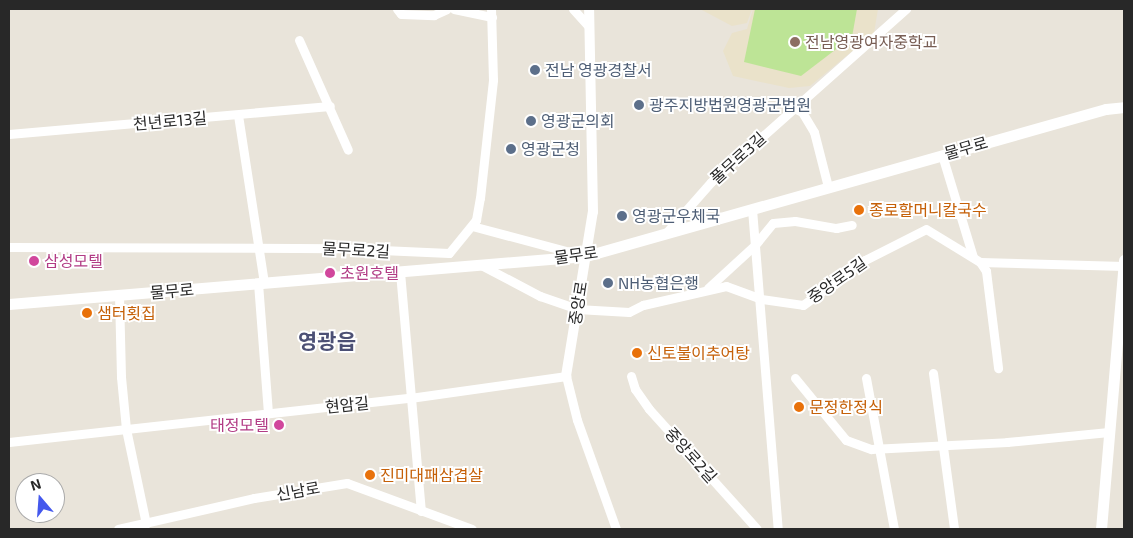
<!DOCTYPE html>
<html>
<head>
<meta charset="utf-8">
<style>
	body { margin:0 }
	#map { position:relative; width:1133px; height:538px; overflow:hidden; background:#e9e4da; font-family:"Exo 2","Noto Sans KR",sans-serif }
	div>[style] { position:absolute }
	.education>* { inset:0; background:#eae2ca }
	.pitch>* { inset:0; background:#bde496 }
	.minor>* { height:9px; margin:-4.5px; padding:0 4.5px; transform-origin:4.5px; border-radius:4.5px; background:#fff }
	.tertiary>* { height:10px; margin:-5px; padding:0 5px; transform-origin:5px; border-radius:5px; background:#fff }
	.secondary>* { height:11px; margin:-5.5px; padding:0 5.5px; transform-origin:5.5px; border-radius:5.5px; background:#fff }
	.dots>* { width:14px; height:14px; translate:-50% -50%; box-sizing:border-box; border:2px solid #fff; border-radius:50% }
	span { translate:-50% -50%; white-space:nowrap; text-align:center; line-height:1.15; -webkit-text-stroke:4px #fff; paint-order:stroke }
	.education-label { font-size:16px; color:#785e54 }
	.left { translate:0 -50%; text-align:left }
	.service-label { font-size:16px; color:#4e5e75 }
	.street-label { font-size:16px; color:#282828 }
	.food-label { font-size:16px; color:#c56008 }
	.hotel-label { font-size:16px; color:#b23c85 }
	.right { translate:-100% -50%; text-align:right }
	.district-label { font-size:21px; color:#4c5075; font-weight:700 }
	.frame { position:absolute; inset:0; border:10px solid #282828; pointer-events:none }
	.north { position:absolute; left:15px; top:473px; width:50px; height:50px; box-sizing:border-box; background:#fff; border:1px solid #a9a9a9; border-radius:50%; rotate:342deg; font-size:14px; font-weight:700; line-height:20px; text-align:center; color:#282828 }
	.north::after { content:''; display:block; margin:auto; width:18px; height:22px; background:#4458ed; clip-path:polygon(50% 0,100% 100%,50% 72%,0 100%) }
</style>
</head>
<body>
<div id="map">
	<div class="education">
		<div style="clip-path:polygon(700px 9px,752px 9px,747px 23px,732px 26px)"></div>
		<div style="clip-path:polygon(753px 9px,878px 9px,874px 33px,810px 86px,789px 88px,733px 76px,723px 51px,732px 33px,747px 29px)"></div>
	</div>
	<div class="pitch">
		<div style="clip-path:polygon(755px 9px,857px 9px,852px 37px,801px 76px,744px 62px)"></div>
	</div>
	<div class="minor">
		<div style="left:397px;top:9px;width:6px;rotate:51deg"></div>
		<div style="left:401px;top:14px;width:33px;rotate:2deg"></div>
		<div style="left:434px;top:15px;width:14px;rotate:-25deg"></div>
		<div style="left:454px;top:9px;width:39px;rotate:12deg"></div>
		<div style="left:573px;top:9px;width:24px;rotate:48deg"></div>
		<div style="left:299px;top:40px;width:120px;rotate:66deg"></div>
		<div style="left:794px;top:108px;width:9px;rotate:27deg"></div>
		<div style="left:802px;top:112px;width:23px;rotate:59deg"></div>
		<div style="left:814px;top:132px;width:57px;rotate:75.7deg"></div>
		<div style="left:238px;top:115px;width:170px;rotate:81.2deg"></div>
		<div style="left:9px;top:134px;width:322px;rotate:-5deg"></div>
		<div style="left:942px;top:155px;width:107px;rotate:73.1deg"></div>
		<div style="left:752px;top:209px;width:321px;rotate:85.4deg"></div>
		<div style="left:472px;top:226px;width:113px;rotate:14.9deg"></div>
		<div style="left:666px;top:233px;width:68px;rotate:-48.6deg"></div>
		<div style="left:711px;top:182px;width:261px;rotate:-41.6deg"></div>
		<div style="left:9px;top:247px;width:328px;rotate:0.2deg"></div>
		<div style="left:337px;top:248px;width:112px;rotate:2.6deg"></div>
		<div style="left:449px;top:253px;width:43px;rotate:-50.7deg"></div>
		<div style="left:476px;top:220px;width:22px;rotate:-80deg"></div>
		<div style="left:480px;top:198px;width:119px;rotate:-83.7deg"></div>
		<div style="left:493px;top:80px;width:71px;rotate:-91.6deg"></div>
		<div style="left:980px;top:262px;width:144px;rotate:1.6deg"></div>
		<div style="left:481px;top:265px;width:67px;rotate:27.7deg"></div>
		<div style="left:540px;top:296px;width:39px;rotate:19deg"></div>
		<div style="left:577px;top:309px;width:52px;rotate:3.3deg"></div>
		<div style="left:629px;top:312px;width:16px;rotate:-27deg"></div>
		<div style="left:643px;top:305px;width:85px;rotate:-12.9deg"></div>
		<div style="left:726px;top:286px;width:37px;rotate:20deg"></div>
		<div style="left:761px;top:299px;width:42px;rotate:8.1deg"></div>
		<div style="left:803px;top:305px;width:77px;rotate:-36deg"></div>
		<div style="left:865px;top:260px;width:68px;rotate:-26.9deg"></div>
		<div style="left:926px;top:229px;width:63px;rotate:31.4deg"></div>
		<div style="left:980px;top:262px;width:11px;rotate:56deg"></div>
		<div style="left:986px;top:271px;width:98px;rotate:82.9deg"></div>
		<div style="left:400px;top:272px;width:240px;rotate:85deg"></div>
		<div style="left:258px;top:283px;width:131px;rotate:85.6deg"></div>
		<div style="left:708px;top:288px;width:64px;rotate:-42.5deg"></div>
		<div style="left:755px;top:245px;width:28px;rotate:-51deg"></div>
		<div style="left:773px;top:223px;width:22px;rotate:-5deg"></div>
		<div style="left:795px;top:221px;width:42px;rotate:9.7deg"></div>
		<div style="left:836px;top:228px;width:16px;rotate:-11deg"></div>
		<div style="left:119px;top:295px;width:82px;rotate:88.6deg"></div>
		<div style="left:121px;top:377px;width:52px;rotate:84.5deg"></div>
		<div style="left:126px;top:429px;width:97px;rotate:78.1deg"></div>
		<div style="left:933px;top:373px;width:157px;rotate:82.3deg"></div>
		<div style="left:631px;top:376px;width:14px;rotate:73deg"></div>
		<div style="left:635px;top:389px;width:24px;rotate:55deg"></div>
		<div style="left:649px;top:409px;width:161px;rotate:48deg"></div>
		<div style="left:795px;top:378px;width:80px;rotate:50.6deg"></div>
		<div style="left:846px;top:440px;width:27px;rotate:20deg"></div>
		<div style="left:871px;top:449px;width:136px;rotate:-2.9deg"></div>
		<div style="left:1007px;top:442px;width:102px;rotate:-5.6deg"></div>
		<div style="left:866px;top:378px;width:154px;rotate:79.5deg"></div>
		<div style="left:9px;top:442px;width:403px;rotate:-6.3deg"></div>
		<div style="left:410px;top:398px;width:158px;rotate:-8deg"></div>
		<div style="left:566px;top:376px;width:45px;rotate:76deg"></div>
		<div style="left:577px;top:420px;width:116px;rotate:70.3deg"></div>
		<div style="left:118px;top:529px;width:139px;rotate:-12.8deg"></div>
		<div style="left:254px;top:498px;width:94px;rotate:-9.2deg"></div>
		<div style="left:347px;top:483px;width:133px;rotate:20.2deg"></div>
	</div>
	<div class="tertiary">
		<div style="left:566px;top:376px;width:166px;rotate:-80.7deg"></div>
		<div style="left:593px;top:212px;width:203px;rotate:-91.1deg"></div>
	</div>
	<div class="secondary">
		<div style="left:9px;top:304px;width:579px;rotate:-4.76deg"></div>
		<div style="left:586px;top:256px;width:540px;rotate:-15.79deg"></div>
		<div style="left:1106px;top:109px;width:18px;rotate:-6deg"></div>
		<div style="left:1101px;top:529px;width:270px;rotate:-85.1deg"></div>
	</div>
	<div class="dots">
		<div style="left:795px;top:42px;background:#8d6e63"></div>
		<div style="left:535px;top:70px;background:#5c6f8a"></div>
		<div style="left:639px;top:105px;background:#5c6f8a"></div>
		<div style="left:531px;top:121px;background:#5c6f8a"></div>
		<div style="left:511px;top:149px;background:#5c6f8a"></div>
		<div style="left:859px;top:210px;background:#e8710a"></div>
		<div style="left:622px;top:216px;background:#5c6f8a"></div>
		<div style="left:34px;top:261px;background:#d1479c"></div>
		<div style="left:330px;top:273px;background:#d1479c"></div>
		<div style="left:608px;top:283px;background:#5c6f8a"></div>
		<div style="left:87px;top:313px;background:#e8710a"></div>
		<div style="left:637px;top:353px;background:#e8710a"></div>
		<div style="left:799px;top:407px;background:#e8710a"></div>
		<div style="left:279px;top:425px;background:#d1479c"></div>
		<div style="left:370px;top:475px;background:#e8710a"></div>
	</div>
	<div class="education-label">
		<span class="left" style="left:805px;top:42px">전남영광여자중학교</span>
	</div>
	<div class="service-label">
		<span class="left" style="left:545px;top:70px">전남 영광경찰서</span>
		<span class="left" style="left:649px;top:105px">광주지방법원영광군법원</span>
		<span class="left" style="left:541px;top:121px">영광군의회</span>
		<span class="left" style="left:521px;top:149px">영광군청</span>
		<span class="left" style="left:632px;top:216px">영광군우체국</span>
		<span class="left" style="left:618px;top:283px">NH농협은행</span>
	</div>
	<div class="street-label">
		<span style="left:170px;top:121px;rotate:-5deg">천년로13길</span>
		<span style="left:966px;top:148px;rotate:-16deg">물무로</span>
		<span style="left:738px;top:158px;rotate:-42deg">풀무로3길</span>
		<span style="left:356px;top:250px;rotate:3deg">물무로2길</span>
		<span style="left:576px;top:255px;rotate:-8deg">물무로</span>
		<span style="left:837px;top:280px;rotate:-35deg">중앙로5길</span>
		<span style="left:172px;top:291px;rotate:-5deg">물무로</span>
		<span style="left:578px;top:303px;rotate:-81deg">중앙로</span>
		<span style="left:347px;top:405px;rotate:-6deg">현암길</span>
		<span style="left:691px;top:455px;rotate:48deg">중앙로2길</span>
		<span style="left:298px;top:491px;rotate:-10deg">신남로</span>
	</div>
	<div class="food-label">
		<span class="left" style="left:869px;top:210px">종로할머니칼국수</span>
		<span class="left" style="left:97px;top:313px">샘터횟집</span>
		<span class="left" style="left:647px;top:353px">신토불이추어탕</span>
		<span class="left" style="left:809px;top:407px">문정한정식</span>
		<span class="left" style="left:380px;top:475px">진미대패삼겹살</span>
	</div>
	<div class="hotel-label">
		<span class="left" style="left:44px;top:261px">삼성모텔</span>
		<span class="left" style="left:340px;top:273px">초원호텔</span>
		<span class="right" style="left:269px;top:425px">태정모텔</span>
	</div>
	<div class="district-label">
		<span style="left:327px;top:341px">영광읍</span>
	</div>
	<div class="frame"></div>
	<div class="north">N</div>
</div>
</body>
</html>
